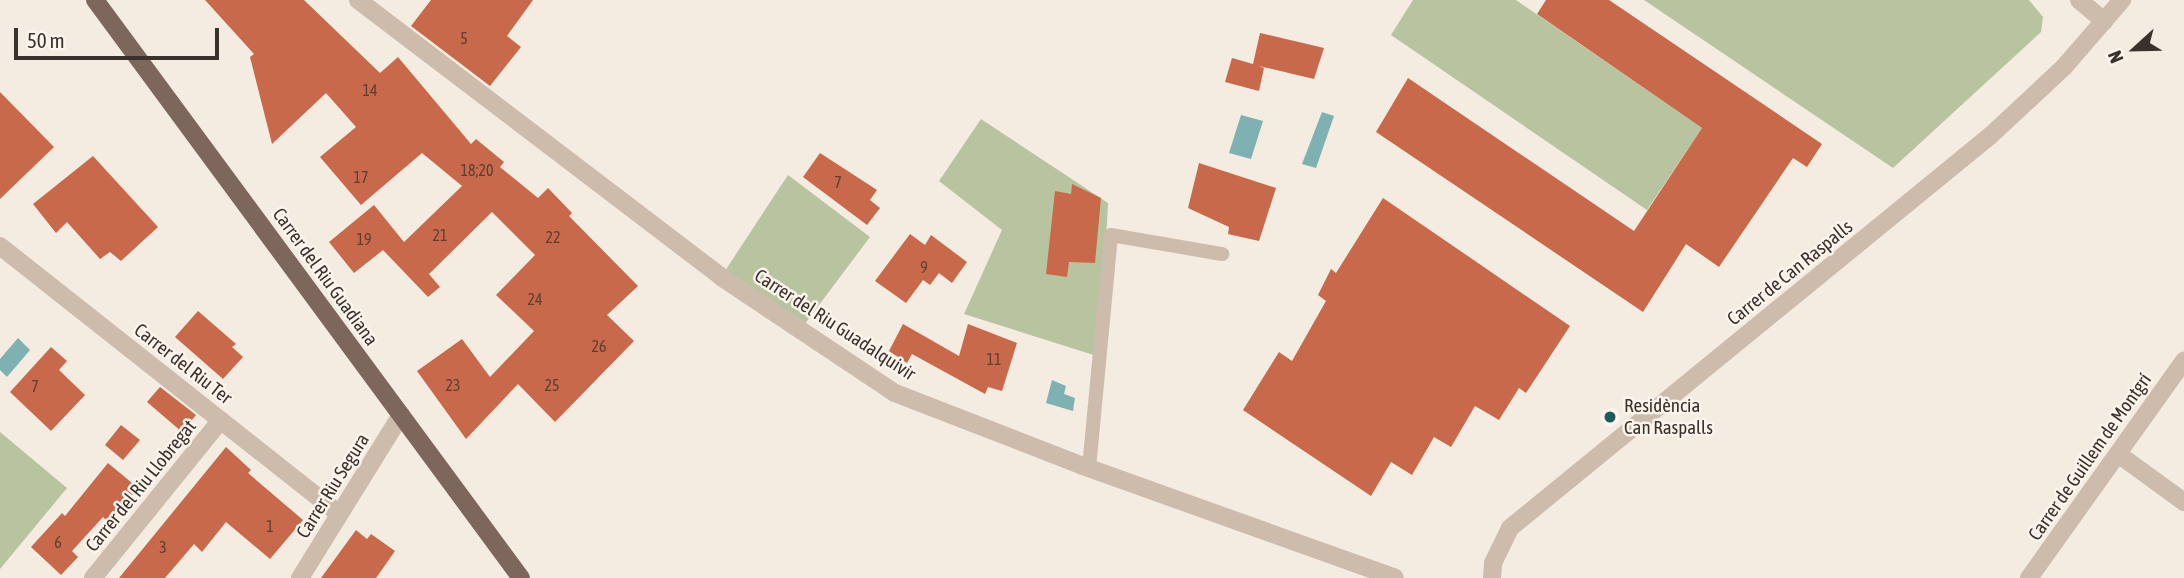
<!DOCTYPE html>
<html>
<head>
<meta charset="utf-8">
<style>
	body { margin:0 }
	#map { position:relative; width:2184px; height:578px; overflow:hidden; background:#f4ebe1; font-family:"Asap Condensed",sans-serif }
	div>[style] { position:absolute }
	.green>* { inset:0; background:#b8c4a0 }
	.water>* { inset:0; background:#7fb0b2 }
	.building>* { inset:0; background:#c8694b }
	.lane>* { height:14px; margin:-7px; padding:0 7px; transform-origin:7px; border-radius:7px; background:#cdbbac }
	.street>* { height:18px; margin:-9px; padding:0 9px; transform-origin:9px; border-radius:9px; background:#cdbbac }
	.primary>* { height:18px; margin:-9px; padding:0 9px; transform-origin:9px; border-radius:9px; background:#7d675c }
	.dots>* { width:19px; height:19px; translate:-50% -50%; box-sizing:border-box; border:4px solid #fbf5ee; border-radius:50% }
	span { translate:-50% -50%; white-space:nowrap; text-align:center; line-height:1.15; -webkit-text-stroke:5px #fbf5ee; paint-order:stroke }
	.number-label { font-size:16px; color:#5e3e33 }
	.number-label span { -webkit-text-stroke-width:0 }
	.street-label { font-size:19px; color:#3b302b }
	.poi-label { font-size:19px; color:#3b302b }
	.left { translate:0 -50%; text-align:left }
	.north { position:absolute; left:2100px; top:14px; width:70px; height:70px; -webkit-text-stroke:5px #fbf5ee; paint-order:stroke; rotate:248deg; font-size:19px; font-weight:700; line-height:28px; text-align:center; color:#3b302b }
	.north::after { content:''; display:block; margin:auto; width:24px; height:32px; background:#3b302b; clip-path:polygon(50% 0,100% 100%,50% 72%,0 100%) }
	.scale { position:absolute; left:14px; top:28px; width:205px; height:32px; box-sizing:border-box; border:4px solid #3b302b; border-top:0; padding-left:9px; font-size:21px; line-height:24px; white-space:nowrap; color:#3b302b; -webkit-text-stroke:5px #fbf5ee; paint-order:stroke }
</style>
</head>
<body>
<div id="map">
	<div class="green">
		<div style="clip-path:polygon(1413px 0,1516px 0,1702px 128px,1647px 210px,1391px 35px)"></div>
		<div style="clip-path:polygon(1644px 0,2029px 0,2043px 17px,2041px 32px,1893px 168px)"></div>
		<div style="clip-path:polygon(981px 119px,1108px 203px,1100px 357px,964px 314px,1002px 230px,939px 181px)"></div>
		<div style="clip-path:polygon(788px 175px,870px 237px,801px 329px,721px 277px)"></div>
		<div style="clip-path:polygon(0 432px,67px 488px,0 569px)"></div>
	</div>
	<div class="water">
		<div style="clip-path:polygon(1322px 112px,1334px 116px,1316px 168px,1302px 164px)"></div>
		<div style="clip-path:polygon(1241px 115px,1263px 121px,1251px 159px,1229px 153px)"></div>
		<div style="clip-path:polygon(18px 338px,30px 350px,7px 377px,0 370px,0 359px)"></div>
		<div style="clip-path:polygon(1052px 380px,1066px 386px,1064px 394px,1075px 398px,1073px 411px,1046px 403px)"></div>
	</div>
	<div class="building">
		<div style="clip-path:polygon(205px 0,304px 0,380px 73px,398px 57px,471px 144px,476px 139px,504px 162px,500px 167px,538px 198px,548px 188px,572px 213px,569px 216px,638px 286px,607px 315px,634px 341px,555px 422px,518px 384px,466px 439px,417px 371px,462px 339px,490px 377px,534px 331px,496px 295px,535px 255px,492px 212px,429px 274px,440px 287px,428px 297px,383px 250px,354px 273px,329px 242px,374px 205px,404px 242px,462px 186px,422px 153px,361px 205px,320px 157px,356px 127px,326px 93px,272px 144px,250px 57px,254px 54px)"></div>
		<div style="clip-path:polygon(431px 0,533px 0,507px 36px,521px 47px,490px 86px,411px 26px)"></div>
		<div style="clip-path:polygon(1546px 0,1609px 0,1822px 144px,1807px 167px,1793px 158px,1719px 267px,1686px 244px,1643px 312px,1376px 132px,1408px 78px,1634px 231px,1702px 128px,1537px 14px)"></div>
		<div style="clip-path:polygon(1260px 33px,1324px 48px,1314px 79px,1259px 66px,1264px 68px,1259px 91px,1225px 82px,1232px 58px,1253px 64px)"></div>
		<div style="clip-path:polygon(0 92px,54px 147px,0 199px)"></div>
		<div style="clip-path:polygon(820px 153px,877px 190px,870px 200px,880px 208px,867px 225px,803px 177px)"></div>
		<div style="clip-path:polygon(93px 156px,158px 227px,121px 261px,110px 252px,100px 259px,67px 222px,56px 233px,33px 204px)"></div>
		<div style="clip-path:polygon(1199px 163px,1276px 188px,1259px 241px,1228px 234px,1229px 227px,1188px 208px)"></div>
		<div style="clip-path:polygon(1072px 184px,1101px 198px,1095px 263px,1069px 262px,1067px 277px,1046px 274px,1055px 191px,1071px 194px)"></div>
		<div style="clip-path:polygon(1383px 198px,1570px 326px,1526px 393px,1519px 388px,1499px 420px,1475px 406px,1451px 447px,1434px 437px,1412px 475px,1391px 462px,1371px 496px,1243px 410px,1279px 352px,1292px 361px,1326px 301px,1318px 295px,1331px 269px,1336px 273px)"></div>
		<div style="clip-path:polygon(910px 234px,925px 245px,931px 235px,967px 262px,952px 283px,939px 273px,930px 285px,923px 280px,906px 303px,875px 281px)"></div>
		<div style="clip-path:polygon(198px 311px,236px 344px,232px 347px,243px 357px,223px 379px,175px 337px)"></div>
		<div style="clip-path:polygon(903px 324px,959px 356px,968px 324px,1017px 343px,1002px 391px,988px 387px,985px 394px,912px 354px,907px 363px,889px 351px)"></div>
		<div style="clip-path:polygon(51px 347px,67px 361px,59px 370px,85px 395px,51px 431px,10px 392px)"></div>
		<div style="clip-path:polygon(160px 387px,196px 415px,182px 432px,147px 402px)"></div>
		<div style="clip-path:polygon(121px 425px,140px 440px,123px 460px,105px 445px)"></div>
		<div style="clip-path:polygon(226px 447px,251px 470px,248px 473px,303px 520px,270px 559px,226px 522px,202px 552px,194px 544px,165px 578px,119px 578px)"></div>
		<div style="clip-path:polygon(108px 463px,138px 488px,109px 523px,103px 517px,72px 551px,78px 557px,61px 575px,31px 547px,62px 513px,65px 516px)"></div>
		<div style="clip-path:polygon(356px 530px,367px 539px,371px 534px,395px 551px,376px 578px,321px 578px)"></div>
	</div>
	<div class="lane">
		<div style="left:1089px;top:468px;width:234px;rotate:-84.6deg"></div>
		<div style="left:1111px;top:235px;width:113px;rotate:9.7deg"></div>
	</div>
	<div class="street">
		<div style="left:358px;top:0;width:457px;rotate:37.3deg"></div>
		<div style="left:721px;top:277px;width:209px;rotate:33.7deg"></div>
		<div style="left:895px;top:393px;width:202px;rotate:21.2deg"></div>
		<div style="left:1083px;top:466px;width:331px;rotate:19.7deg"></div>
		<div style="left:2079px;top:0;width:33px;rotate:40deg"></div>
		<div style="left:0;top:246px;width:432px;rotate:38.3deg"></div>
		<div style="left:2118px;top:454px;width:82px;rotate:36deg"></div>
		<div style="left:93px;top:578px;width:203px;rotate:-51deg"></div>
		<div style="left:300px;top:578px;width:192px;rotate:-58.2deg"></div>
		<div style="left:1492px;top:578px;width:15px;rotate:-86deg"></div>
		<div style="left:1493px;top:563px;width:39px;rotate:-64deg"></div>
		<div style="left:1510px;top:528px;width:620px;rotate:-39.24deg"></div>
		<div style="left:1990px;top:136px;width:101px;rotate:-43deg"></div>
		<div style="left:2064px;top:67px;width:89px;rotate:-49.1deg"></div>
		<div style="left:2029px;top:578px;width:267px;rotate:-54.5deg"></div>
	</div>
	<div class="primary">
		<div style="left:95px;top:0;width:718px;rotate:53.61deg"></div>
	</div>
	<div class="dots">
		<div style="left:1610px;top:417px;background:#1f5a5e"></div>
	</div>
	<div class="number-label">
		<span style="left:464px;top:38px">5</span>
		<span style="left:370px;top:90px">14</span>
		<span style="left:477px;top:170px">18;20</span>
		<span style="left:361px;top:177px">17</span>
		<span style="left:838px;top:182px">7</span>
		<span style="left:440px;top:235px">21</span>
		<span style="left:553px;top:237px">22</span>
		<span style="left:364px;top:239px">19</span>
		<span style="left:924px;top:267px">9</span>
		<span style="left:535px;top:299px">24</span>
		<span style="left:599px;top:346px">26</span>
		<span style="left:994px;top:359px">11</span>
		<span style="left:453px;top:385px">23</span>
		<span style="left:552px;top:385px">25</span>
		<span style="left:35px;top:386px">7</span>
		<span style="left:270px;top:526px">1</span>
		<span style="left:58px;top:542px">6</span>
		<span style="left:163px;top:547px">3</span>
	</div>
	<div class="street-label">
		<span style="left:1790px;top:273px;rotate:-39deg">Carrer de Can Raspalls</span>
		<span style="left:325px;top:277px;rotate:54deg">Carrer del Riu Guadiana</span>
		<span style="left:835px;top:325px;rotate:33deg">Carrer del Riu Guadalquivir</span>
		<span style="left:183px;top:364px;rotate:38deg">Carrer del Riu Ter</span>
		<span style="left:2090px;top:457px;rotate:-55deg">Carrer de Guillem de Montgrí</span>
		<span style="left:141px;top:486px;rotate:-51deg">Carrer del Riu Llobregat</span>
		<span style="left:333px;top:486px;rotate:-58deg">Carrer Riu Segura</span>
	</div>
	<div class="poi-label">
		<span class="left" style="left:1624px;top:417px">Residència<br>Can Raspalls</span>
	</div>
	<div class="north">N</div>
	<div class="scale">50 m</div>
</div>
</body>
</html>
